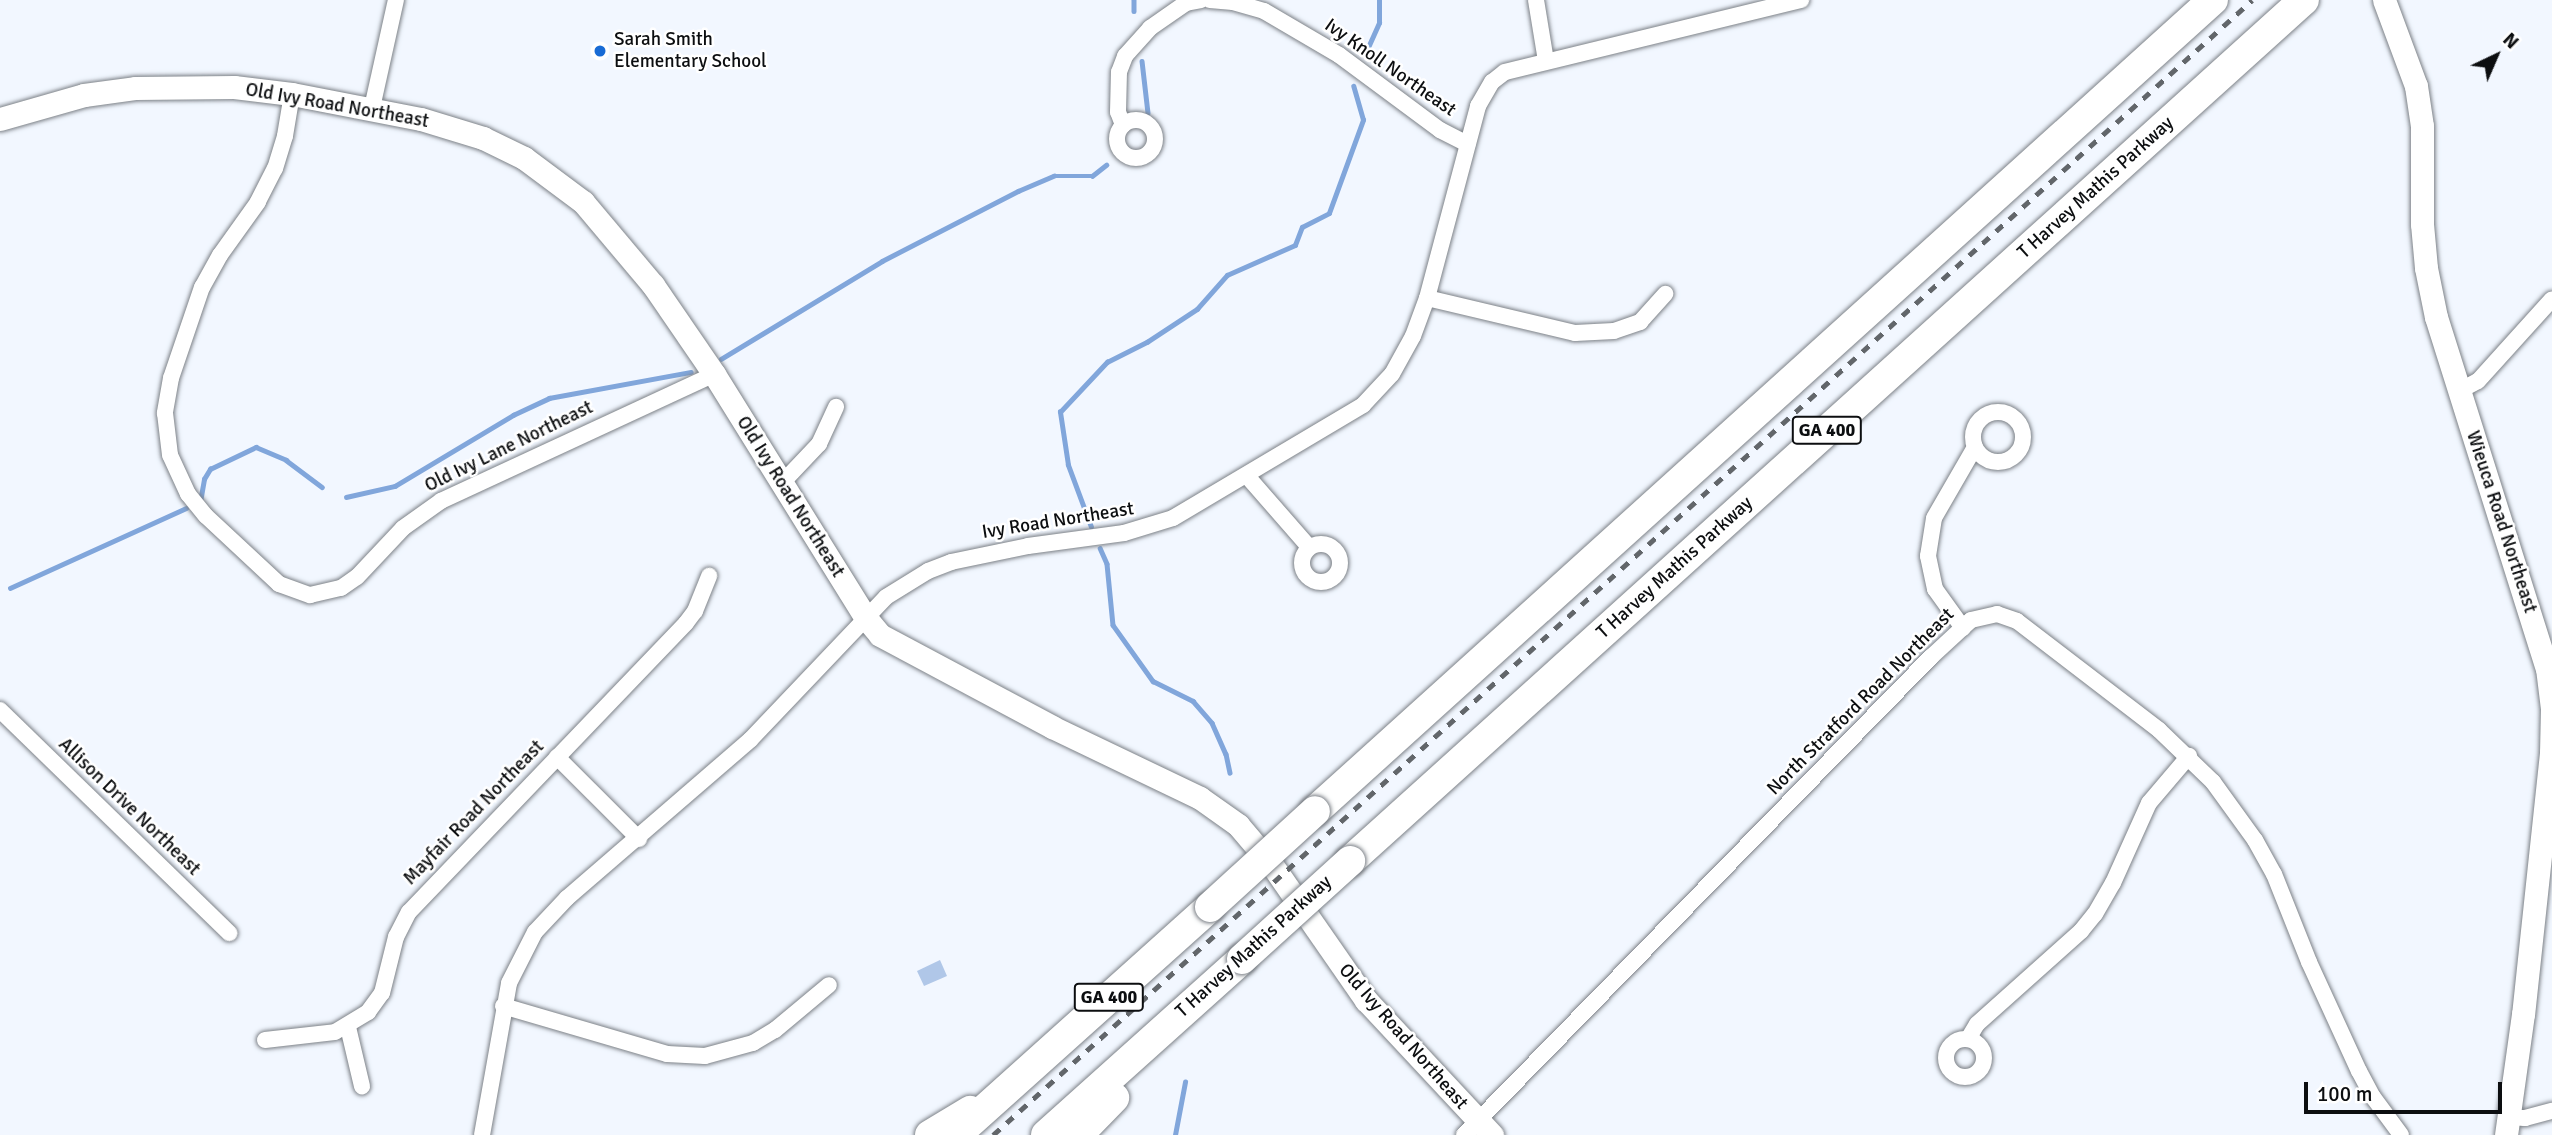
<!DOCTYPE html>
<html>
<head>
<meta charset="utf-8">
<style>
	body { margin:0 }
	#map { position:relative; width:2552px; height:1135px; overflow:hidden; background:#f2f7ff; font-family:Signika,sans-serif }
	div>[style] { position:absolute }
	.green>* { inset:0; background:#b0c7e8 }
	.stream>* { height:4.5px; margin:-2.25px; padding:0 2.25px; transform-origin:2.25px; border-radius:2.25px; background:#81a6db }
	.roads { filter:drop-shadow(0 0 2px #7c8187) drop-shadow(0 0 2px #7c8187) }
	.street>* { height:16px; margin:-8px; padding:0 8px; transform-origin:8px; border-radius:8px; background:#fff }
	.street>.ring { margin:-8px; padding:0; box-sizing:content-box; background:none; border:16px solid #fff; border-radius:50% }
	.secondary>* { height:23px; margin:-11.5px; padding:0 11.5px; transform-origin:11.5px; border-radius:11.5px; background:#fff }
	.highway>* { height:30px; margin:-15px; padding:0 15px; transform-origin:15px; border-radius:15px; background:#fff }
	.rail>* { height:4.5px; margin-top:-2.25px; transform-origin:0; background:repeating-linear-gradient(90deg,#62666a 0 9px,transparent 0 18px) }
	.bridges { filter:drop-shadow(0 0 2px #7c8187) drop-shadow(0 0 2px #7c8187) }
	.highway-bridge>* { height:30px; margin:-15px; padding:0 15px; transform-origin:15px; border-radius:15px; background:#fff }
	.dots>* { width:19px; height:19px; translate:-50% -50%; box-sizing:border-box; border:4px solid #fff; border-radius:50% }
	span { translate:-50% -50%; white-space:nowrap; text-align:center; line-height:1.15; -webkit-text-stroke:5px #fff; paint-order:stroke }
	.shield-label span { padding:2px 5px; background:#fff; border:2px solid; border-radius:5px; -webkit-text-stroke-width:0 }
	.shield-label { font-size:18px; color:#0c0e10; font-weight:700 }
	.poi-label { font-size:19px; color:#0c0e10 }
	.left { translate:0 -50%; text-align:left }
	.street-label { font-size:19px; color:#0c0e10 }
	.north { position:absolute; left:2461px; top:21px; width:70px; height:70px; -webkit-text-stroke:5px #fff; paint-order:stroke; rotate:44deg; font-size:19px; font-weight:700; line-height:28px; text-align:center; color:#0c0e10 }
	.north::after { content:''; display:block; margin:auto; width:24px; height:32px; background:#0c0e10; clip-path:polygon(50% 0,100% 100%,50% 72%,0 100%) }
	.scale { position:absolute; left:2304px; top:1082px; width:198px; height:32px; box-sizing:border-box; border:4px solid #0c0e10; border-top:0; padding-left:9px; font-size:21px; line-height:24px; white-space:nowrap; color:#0c0e10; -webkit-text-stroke:5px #fff; paint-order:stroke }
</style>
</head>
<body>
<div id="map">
	<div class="green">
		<div style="clip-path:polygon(940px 960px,947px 976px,924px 986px,917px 971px)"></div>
	</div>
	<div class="stream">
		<div style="left:1134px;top:0;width:11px;rotate:90deg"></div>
		<div style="left:1366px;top:52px;width:32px;rotate:-66deg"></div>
		<div style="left:1379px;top:23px;width:23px;rotate:-90deg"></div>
		<div style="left:1142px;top:61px;width:52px;rotate:83.4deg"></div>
		<div style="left:721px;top:359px;width:188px;rotate:-31.3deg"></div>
		<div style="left:882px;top:261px;width:153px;rotate:-27.2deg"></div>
		<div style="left:1018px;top:191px;width:39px;rotate:-23deg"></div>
		<div style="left:1054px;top:176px;width:38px"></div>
		<div style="left:1092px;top:176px;width:18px;rotate:-38deg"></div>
		<div style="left:346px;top:497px;width:50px;rotate:-12.7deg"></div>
		<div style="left:395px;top:486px;width:138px;rotate:-31deg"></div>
		<div style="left:513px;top:415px;width:40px;rotate:-25deg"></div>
		<div style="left:549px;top:398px;width:144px;rotate:-10.4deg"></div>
		<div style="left:200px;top:502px;width:23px;rotate:-80deg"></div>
		<div style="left:204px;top:479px;width:12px;rotate:-59deg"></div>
		<div style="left:210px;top:469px;width:51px;rotate:-25.6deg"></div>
		<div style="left:256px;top:447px;width:33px;rotate:23deg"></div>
		<div style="left:286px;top:460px;width:45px;rotate:36.9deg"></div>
		<div style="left:1091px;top:527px;width:66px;rotate:-110.4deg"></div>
		<div style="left:1068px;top:465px;width:54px;rotate:-98.6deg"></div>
		<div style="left:1060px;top:412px;width:69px;rotate:-46.8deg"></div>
		<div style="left:1107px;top:362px;width:45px;rotate:-26.6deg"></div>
		<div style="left:1147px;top:342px;width:60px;rotate:-33.4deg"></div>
		<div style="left:1197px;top:309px;width:45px;rotate:-48.6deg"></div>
		<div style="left:1227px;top:275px;width:74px;rotate:-23.8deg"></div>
		<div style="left:1295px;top:245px;width:19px;rotate:-69deg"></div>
		<div style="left:1302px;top:227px;width:30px;rotate:-27deg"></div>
		<div style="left:1329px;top:213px;width:99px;rotate:-69.9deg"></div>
		<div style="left:1363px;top:120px;width:35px;rotate:-106deg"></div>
		<div style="left:1100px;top:548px;width:17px;rotate:66deg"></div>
		<div style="left:1107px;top:564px;width:61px;rotate:84.4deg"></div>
		<div style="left:1113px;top:625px;width:69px;rotate:54.5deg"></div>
		<div style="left:1153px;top:681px;width:45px;rotate:26.6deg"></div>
		<div style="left:1193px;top:701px;width:29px;rotate:49deg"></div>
		<div style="left:1212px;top:723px;width:34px;rotate:66deg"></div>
		<div style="left:1226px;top:754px;width:19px;rotate:78deg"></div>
		<div style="left:10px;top:588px;width:193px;rotate:-24.4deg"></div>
		<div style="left:1175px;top:1135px;width:54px;rotate:-79.3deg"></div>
	</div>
	<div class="roads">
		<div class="street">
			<div style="left:1210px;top:0;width:23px;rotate:5deg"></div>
			<div style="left:1233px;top:2px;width:32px;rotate:16deg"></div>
			<div style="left:1264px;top:11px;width:87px;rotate:30.4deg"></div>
			<div style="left:1339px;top:55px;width:126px;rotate:36.6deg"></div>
			<div style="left:1440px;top:130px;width:31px;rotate:27deg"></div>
			<div style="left:1536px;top:0;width:62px;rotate:80.7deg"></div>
			<div style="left:292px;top:94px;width:43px;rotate:99.5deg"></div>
			<div style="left:285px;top:136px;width:34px;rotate:107deg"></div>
			<div style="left:275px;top:168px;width:38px;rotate:117deg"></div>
			<div style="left:258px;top:202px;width:65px;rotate:125.6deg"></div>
			<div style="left:220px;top:255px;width:37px;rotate:119deg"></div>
			<div style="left:202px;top:287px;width:96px;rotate:108.8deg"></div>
			<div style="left:171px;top:378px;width:36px;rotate:100deg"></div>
			<div style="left:165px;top:413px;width:42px;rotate:83.2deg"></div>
			<div style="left:170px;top:455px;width:43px;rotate:65.2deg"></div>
			<div style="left:188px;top:494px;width:28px;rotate:51deg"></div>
			<div style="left:206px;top:516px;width:100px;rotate:43deg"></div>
			<div style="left:279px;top:584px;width:33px;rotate:20deg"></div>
			<div style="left:310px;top:595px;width:32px;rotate:-13deg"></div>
			<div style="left:341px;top:588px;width:19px;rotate:-35deg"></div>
			<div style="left:357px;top:577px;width:67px;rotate:-46.8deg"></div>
			<div style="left:403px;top:528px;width:47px;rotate:-35.4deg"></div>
			<div style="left:441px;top:501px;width:301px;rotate:-24.9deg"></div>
			<div style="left:372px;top:108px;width:111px;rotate:-77.5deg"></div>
			<div class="ring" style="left:1117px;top:120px;width:22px;height:22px"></div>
			<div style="left:1123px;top:125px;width:14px;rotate:-111deg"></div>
			<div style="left:1118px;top:112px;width:40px;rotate:-88.6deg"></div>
			<div style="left:1119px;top:72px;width:17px;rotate:-69deg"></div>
			<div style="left:1125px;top:56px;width:38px;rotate:-48deg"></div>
			<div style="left:1150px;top:28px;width:44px;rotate:-34.8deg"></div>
			<div style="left:1186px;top:3px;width:15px;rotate:-11deg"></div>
			<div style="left:1427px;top:298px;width:152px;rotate:13.3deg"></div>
			<div style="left:1575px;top:333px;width:39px;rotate:-3deg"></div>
			<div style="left:1614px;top:331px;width:28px;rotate:-19deg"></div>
			<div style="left:1640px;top:322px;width:38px;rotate:-48deg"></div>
			<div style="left:2459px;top:391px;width:21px;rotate:-28deg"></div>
			<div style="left:2478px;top:381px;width:110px;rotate:-47.9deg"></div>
			<div class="ring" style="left:1973px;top:412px;width:34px;height:34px"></div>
			<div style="left:1247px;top:476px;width:94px;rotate:48.9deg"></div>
			<div style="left:782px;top:483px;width:54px;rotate:-46.5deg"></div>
			<div style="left:819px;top:444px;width:41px;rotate:-65.3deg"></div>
			<div class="ring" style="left:1302px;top:544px;width:22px;height:22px"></div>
			<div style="left:1963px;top:628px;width:48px;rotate:-125.7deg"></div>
			<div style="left:1935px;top:589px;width:34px;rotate:-102deg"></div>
			<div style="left:1928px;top:556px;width:38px;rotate:-81deg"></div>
			<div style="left:1934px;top:518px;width:82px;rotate:-60deg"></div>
			<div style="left:0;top:710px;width:320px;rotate:44.2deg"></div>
			<div style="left:557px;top:757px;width:116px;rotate:45deg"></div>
			<div style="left:503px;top:1006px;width:171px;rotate:16.3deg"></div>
			<div style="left:667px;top:1054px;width:38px;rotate:3deg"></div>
			<div style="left:705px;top:1056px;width:50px;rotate:-15.2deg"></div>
			<div style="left:753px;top:1043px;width:26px;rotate:-31deg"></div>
			<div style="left:775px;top:1030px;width:70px;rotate:-39.8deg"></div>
			<div style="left:348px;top:1027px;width:61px;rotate:76.7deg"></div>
			<div class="ring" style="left:1946px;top:1039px;width:22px;height:22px"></div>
			<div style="left:1968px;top:1039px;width:17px;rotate:-59deg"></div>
			<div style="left:1977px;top:1024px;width:140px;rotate:-41.8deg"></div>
			<div style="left:2081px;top:931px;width:22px;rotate:-51deg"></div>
			<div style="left:2095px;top:914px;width:36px;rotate:-60deg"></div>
			<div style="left:2113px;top:883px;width:88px;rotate:-65.8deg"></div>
			<div style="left:2149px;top:803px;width:62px;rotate:-49.6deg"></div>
			<div style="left:265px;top:1040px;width:70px;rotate:-6.5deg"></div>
			<div style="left:335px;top:1032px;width:39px;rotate:-31deg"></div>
			<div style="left:368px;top:1012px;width:24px;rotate:-54deg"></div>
			<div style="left:382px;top:993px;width:58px;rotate:-76deg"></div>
			<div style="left:396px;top:937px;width:28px;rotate:-63deg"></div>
			<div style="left:409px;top:912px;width:400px;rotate:-46.2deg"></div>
			<div style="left:686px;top:623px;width:15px;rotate:-53deg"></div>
			<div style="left:695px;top:611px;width:38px;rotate:-68deg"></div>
			<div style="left:2509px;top:1117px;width:16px;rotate:4deg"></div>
			<div style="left:2525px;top:1118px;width:28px;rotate:-15deg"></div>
			<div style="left:482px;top:1135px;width:154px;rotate:-79.9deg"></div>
			<div style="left:509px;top:983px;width:57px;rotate:-63deg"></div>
			<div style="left:535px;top:932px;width:47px;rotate:-46.7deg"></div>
			<div style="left:567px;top:898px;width:242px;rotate:-40.8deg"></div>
			<div style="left:750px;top:740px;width:197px;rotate:-46.4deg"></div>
			<div style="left:886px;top:597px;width:49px;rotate:-31.8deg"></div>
			<div style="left:928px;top:571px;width:25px;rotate:-21deg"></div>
			<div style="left:951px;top:562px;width:79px;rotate:-11.7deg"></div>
			<div style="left:1028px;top:546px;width:97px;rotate:-7.7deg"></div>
			<div style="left:1124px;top:533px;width:51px;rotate:-17deg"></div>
			<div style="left:1173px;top:518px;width:221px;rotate:-30.7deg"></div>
			<div style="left:1363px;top:405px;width:42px;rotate:-46.9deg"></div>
			<div style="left:1392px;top:374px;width:43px;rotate:-61.1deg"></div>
			<div style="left:1413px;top:336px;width:40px;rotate:-69.8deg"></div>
			<div style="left:1427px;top:298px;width:199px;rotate:-75.1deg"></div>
			<div style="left:1478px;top:106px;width:28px;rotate:-60deg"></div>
			<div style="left:1492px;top:82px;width:16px;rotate:-38deg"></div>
			<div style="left:1505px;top:72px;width:305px;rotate:-13.7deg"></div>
			<div style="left:1464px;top:1135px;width:668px;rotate:-45.67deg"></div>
			<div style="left:1931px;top:657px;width:54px;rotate:-42.8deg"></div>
			<div style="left:1971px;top:620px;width:27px;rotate:-13deg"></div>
			<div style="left:1997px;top:614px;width:21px;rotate:19deg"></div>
			<div style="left:2017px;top:621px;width:179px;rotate:37.5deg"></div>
			<div style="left:2159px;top:730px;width:75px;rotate:43.9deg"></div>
			<div style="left:2213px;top:782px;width:72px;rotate:54.1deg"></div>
			<div style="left:2255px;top:840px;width:39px;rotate:61deg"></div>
			<div style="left:2274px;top:874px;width:95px;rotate:68.3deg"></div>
			<div style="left:2309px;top:962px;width:120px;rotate:65.4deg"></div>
			<div style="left:2359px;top:1071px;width:30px;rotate:62deg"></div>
			<div style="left:2373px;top:1097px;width:47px;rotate:53.6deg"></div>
		</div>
		<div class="secondary">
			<div style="left:2384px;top:0;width:92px;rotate:69.6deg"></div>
			<div style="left:2416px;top:86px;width:40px;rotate:81.5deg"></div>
			<div style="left:2422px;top:126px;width:98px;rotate:90deg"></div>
			<div style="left:2422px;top:224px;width:44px;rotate:84.8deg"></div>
			<div style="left:2426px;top:268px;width:50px;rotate:78.5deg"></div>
			<div style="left:2436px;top:317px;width:368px;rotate:72.5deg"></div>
			<div style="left:2547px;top:668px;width:41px;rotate:83deg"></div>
			<div style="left:2552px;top:709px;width:44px;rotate:91.3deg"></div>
			<div style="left:2551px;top:753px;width:262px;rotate:96.1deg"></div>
			<div style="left:2523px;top:1014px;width:122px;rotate:98deg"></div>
			<div style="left:0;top:119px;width:87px;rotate:-15.9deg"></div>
			<div style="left:84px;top:95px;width:51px;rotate:-7.8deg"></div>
			<div style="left:135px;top:88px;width:99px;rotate:-0.6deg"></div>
			<div style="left:234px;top:87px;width:58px;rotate:6.9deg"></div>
			<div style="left:292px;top:94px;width:131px;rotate:11deg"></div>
			<div style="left:421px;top:119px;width:65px;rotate:17deg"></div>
			<div style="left:483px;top:138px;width:46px;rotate:26deg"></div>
			<div style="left:524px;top:158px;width:74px;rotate:36.7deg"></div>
			<div style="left:583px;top:202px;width:109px;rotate:49.9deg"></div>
			<div style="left:653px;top:285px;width:108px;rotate:55.6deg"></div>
			<div style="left:714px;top:374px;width:286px;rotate:58.1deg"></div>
			<div style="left:865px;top:617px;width:23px;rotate:50deg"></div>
			<div style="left:880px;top:635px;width:195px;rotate:28.1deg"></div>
			<div style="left:1052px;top:727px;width:164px;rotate:25.6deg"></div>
			<div style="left:1200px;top:798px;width:47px;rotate:35.4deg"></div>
			<div style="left:1238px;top:825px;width:52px;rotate:49.6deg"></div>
			<div style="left:1272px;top:865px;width:165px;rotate:55.2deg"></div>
			<div style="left:1366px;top:1000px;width:185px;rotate:47deg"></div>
		</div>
		<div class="highway">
			<div style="left:1315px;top:811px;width:1210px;rotate:-42.09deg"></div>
			<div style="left:1350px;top:861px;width:1285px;rotate:-42.07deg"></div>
			<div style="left:930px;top:1135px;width:47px;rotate:-31deg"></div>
			<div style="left:956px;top:1135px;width:341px;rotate:-41.9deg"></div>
			<div style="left:1046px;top:1135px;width:263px;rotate:-41.9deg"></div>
			<div style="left:1078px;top:1135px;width:52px;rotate:-45.8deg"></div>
		</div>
	</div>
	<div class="rail">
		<div style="left:993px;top:1135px;width:1695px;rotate:-42.03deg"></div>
	</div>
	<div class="bridges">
		<div class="highway-bridge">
			<div style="left:1210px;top:907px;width:142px;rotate:-42.4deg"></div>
			<div style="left:1242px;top:959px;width:146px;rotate:-42.2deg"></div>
		</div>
	</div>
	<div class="dots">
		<div style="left:600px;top:51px;background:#186bd5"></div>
	</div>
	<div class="shield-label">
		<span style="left:1827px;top:430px">GA 400</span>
		<span style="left:1109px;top:997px">GA 400</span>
	</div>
	<div class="poi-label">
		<span class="left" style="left:614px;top:51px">Sarah Smith<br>Elementary School</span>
	</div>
	<div class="street-label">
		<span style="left:1390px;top:68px;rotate:35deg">Ivy Knoll Northeast</span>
		<span style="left:337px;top:106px;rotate:10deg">Old Ivy Road Northeast</span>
		<span style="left:2096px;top:188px;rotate:-42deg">T Harvey Mathis Parkway</span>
		<span style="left:509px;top:447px;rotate:-26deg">Old Ivy Lane Northeast</span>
		<span style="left:790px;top:497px;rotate:58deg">Old Ivy Road Northeast</span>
		<span style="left:1058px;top:521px;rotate:-9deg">Ivy Road Northeast</span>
		<span style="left:2501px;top:522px;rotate:72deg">Wieuca Road Northeast</span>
		<span style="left:1675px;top:568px;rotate:-42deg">T Harvey Mathis Parkway</span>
		<span style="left:1861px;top:702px;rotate:-45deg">North Stratford Road Northeast</span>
		<span style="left:129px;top:807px;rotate:44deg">Allison Drive Northeast</span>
		<span style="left:474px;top:813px;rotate:-46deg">Mayfair Road Northeast</span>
		<span style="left:1254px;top:947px;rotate:-42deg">T Harvey Mathis Parkway</span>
		<span style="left:1403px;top:1037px;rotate:49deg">Old Ivy Road Northeast</span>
	</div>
	<div class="north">N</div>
	<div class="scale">100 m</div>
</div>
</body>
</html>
